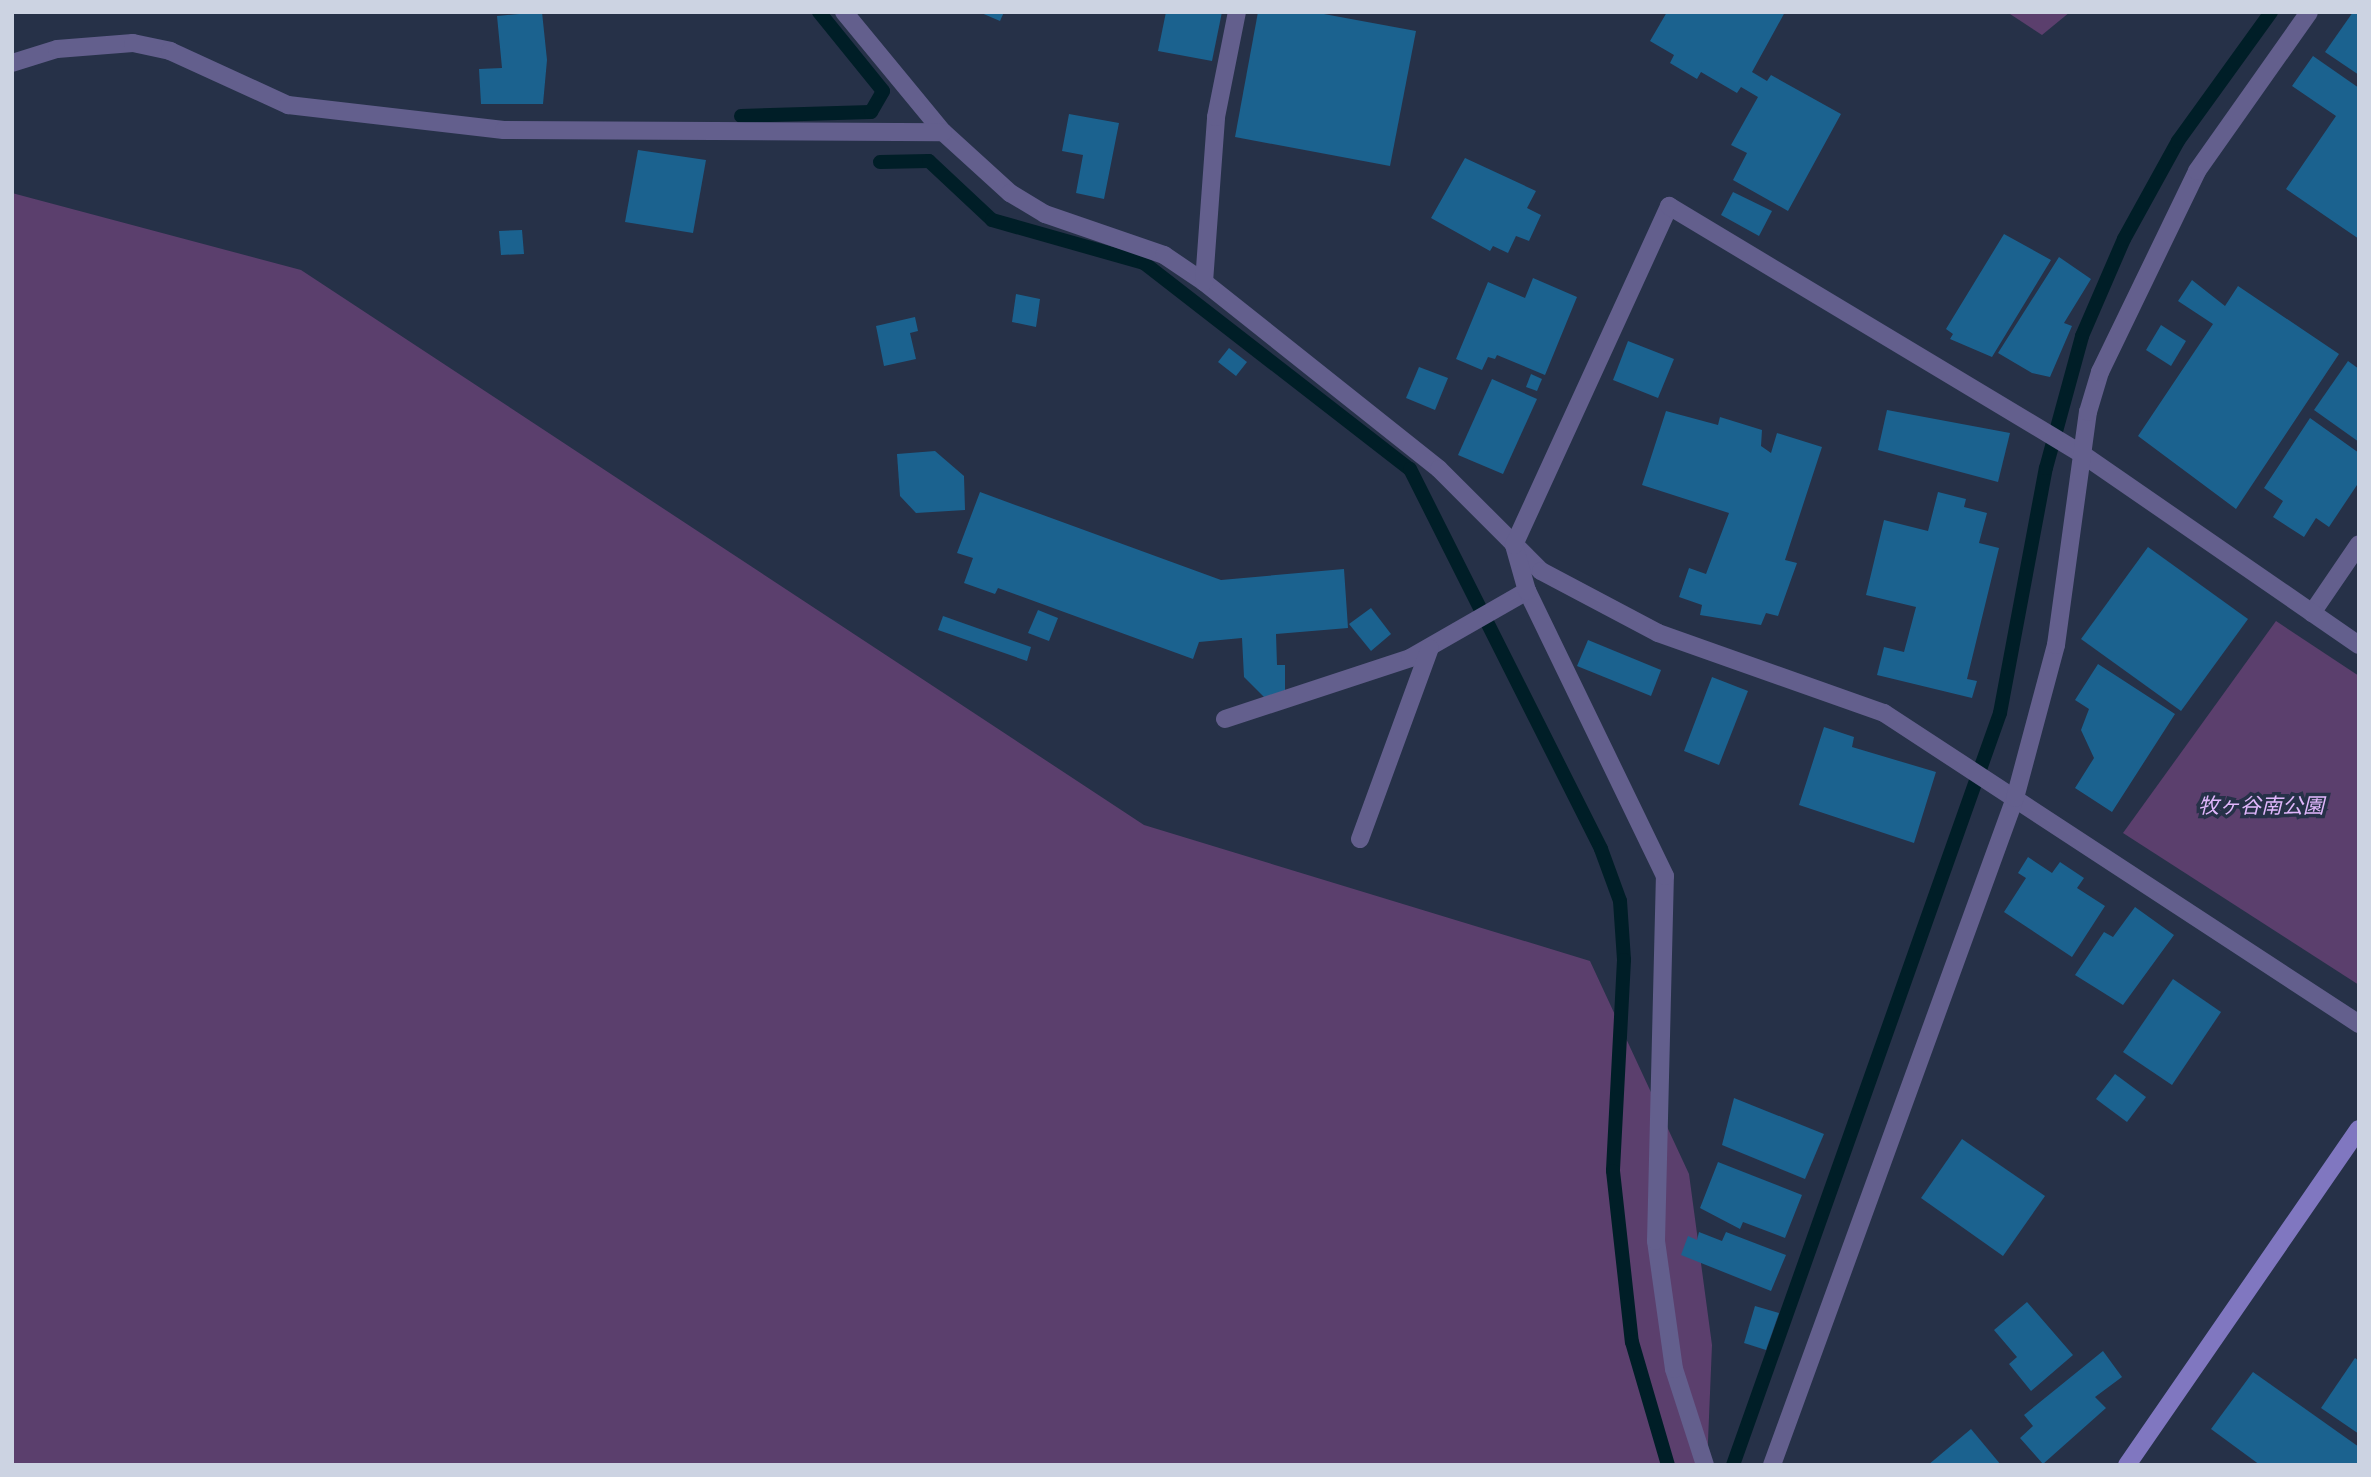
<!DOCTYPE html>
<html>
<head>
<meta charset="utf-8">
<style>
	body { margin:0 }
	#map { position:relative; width:2371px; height:1477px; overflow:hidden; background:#263148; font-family:Spectral,"Noto Sans JP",serif }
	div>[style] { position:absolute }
	.green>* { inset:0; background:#5b3f6d }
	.stream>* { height:14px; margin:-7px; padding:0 7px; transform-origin:7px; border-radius:7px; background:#001e27 }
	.building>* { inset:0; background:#1b628f }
	.lane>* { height:18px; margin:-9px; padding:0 9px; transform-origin:9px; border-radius:9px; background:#635f8d }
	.street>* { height:18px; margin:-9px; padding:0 9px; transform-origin:9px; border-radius:9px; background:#635f8d }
	.secondary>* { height:18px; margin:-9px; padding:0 9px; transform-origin:9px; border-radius:9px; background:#8077c0 }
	span { translate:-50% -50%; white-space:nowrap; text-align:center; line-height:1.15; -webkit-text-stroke:7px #263148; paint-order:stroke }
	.park-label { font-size:21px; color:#dfb6fb; font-style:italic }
	.frame { position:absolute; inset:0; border:14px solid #ccd3e2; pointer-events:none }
</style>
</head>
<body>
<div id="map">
	<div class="green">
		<div style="clip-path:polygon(2007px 12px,2070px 12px,2042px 35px)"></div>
		<div style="clip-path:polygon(12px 193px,301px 270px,1144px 825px,1590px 961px,1689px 1174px,1712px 1345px,1707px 1465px,12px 1465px)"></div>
		<div style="clip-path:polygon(2276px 621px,2359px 676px,2359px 985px,2123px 833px)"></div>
	</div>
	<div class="stream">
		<div style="left:741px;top:116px;width:130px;rotate:-1.8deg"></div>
		<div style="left:871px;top:112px;width:24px;rotate:-60deg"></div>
		<div style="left:883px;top:91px;width:102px;rotate:-129deg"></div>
		<div style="left:880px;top:162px;width:49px;rotate:-1.2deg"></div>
		<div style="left:929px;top:161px;width:86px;rotate:43.1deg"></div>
		<div style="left:992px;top:220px;width:158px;rotate:15.8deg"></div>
		<div style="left:1144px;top:263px;width:336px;rotate:37.8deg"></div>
		<div style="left:1410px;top:469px;width:425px;rotate:63.3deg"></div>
		<div style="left:1601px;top:849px;width:55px;rotate:69.9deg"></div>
		<div style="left:1620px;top:901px;width:59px;rotate:86.1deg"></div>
		<div style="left:1624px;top:960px;width:211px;rotate:93deg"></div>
		<div style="left:1613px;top:1171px;width:172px;rotate:83.7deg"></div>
		<div style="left:1632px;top:1342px;width:128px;rotate:73.7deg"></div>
		<div style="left:1733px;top:1465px;width:798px;rotate:-70.45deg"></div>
		<div style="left:2000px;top:713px;width:249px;rotate:-79.4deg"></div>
		<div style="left:2046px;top:468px;width:137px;rotate:-74.7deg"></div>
		<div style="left:2082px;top:336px;width:106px;rotate:-66.6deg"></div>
		<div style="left:2124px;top:239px;width:112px;rotate:-61.1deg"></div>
		<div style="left:2178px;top:141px;width:159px;rotate:-54.2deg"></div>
	</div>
	<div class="building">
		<div style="clip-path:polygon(542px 12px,547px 60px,543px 104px,481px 104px,479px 69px,502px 68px,497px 16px)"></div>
		<div style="clip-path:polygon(979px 12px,1004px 12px,1000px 21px)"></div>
		<div style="clip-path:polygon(1166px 12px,1222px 12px,1212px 61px,1158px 51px)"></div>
		<div style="clip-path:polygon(1258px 12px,1313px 12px,1416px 31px,1390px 166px,1235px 137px)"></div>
		<div style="clip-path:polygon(1667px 12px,1785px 12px,1752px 72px,1767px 81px,1771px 75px,1841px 114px,1788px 211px,1733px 180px,1747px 153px,1731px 145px,1758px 97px,1741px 87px,1737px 93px,1701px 72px,1697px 79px,1670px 63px,1674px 55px,1650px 41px)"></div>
		<div style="clip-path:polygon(2353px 12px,2359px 12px,2359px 75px,2325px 52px)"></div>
		<div style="clip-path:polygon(2313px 56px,2359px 88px,2359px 239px,2286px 189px,2336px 116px,2292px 86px)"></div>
		<div style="clip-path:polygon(1069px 114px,1119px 123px,1104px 199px,1076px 193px,1083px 155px,1062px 151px)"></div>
		<div style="clip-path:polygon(638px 150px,706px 160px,693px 233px,625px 222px)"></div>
		<div style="clip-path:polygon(1465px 158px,1536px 191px,1527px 208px,1541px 215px,1529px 241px,1516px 236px,1508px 253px,1493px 246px,1490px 251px,1431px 218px)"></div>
		<div style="clip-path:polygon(1733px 192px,1772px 211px,1759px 236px,1721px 215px)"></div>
		<div style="clip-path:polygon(522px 230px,524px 254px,501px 255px,499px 231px)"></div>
		<div style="clip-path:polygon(2004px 234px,2051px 260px,1992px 357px,1950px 339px,1953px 334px,1946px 329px)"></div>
		<div style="clip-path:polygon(2059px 257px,2091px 279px,2064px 323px,2072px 326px,2050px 377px,2032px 373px,1998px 353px)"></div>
		<div style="clip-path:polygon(1533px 278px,1577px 297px,1545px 375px,1497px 355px,1495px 359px,1488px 357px,1482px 370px,1456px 359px,1488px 282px,1525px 298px)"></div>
		<div style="clip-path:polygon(2192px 280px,2225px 306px,2238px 286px,2339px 354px,2236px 509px,2138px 436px,2213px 324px,2178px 301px)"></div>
		<div style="clip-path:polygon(1016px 294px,1040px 299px,1036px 327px,1012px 322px)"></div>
		<div style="clip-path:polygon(915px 317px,918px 331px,910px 333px,916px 359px,884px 366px,876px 326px)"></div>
		<div style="clip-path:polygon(2161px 325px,2186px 341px,2171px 366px,2146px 350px)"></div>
		<div style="clip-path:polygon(1628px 341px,1674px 359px,1658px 398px,1613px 380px)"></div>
		<div style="clip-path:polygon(1229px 348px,1247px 362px,1236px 376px,1218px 362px)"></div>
		<div style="clip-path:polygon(2348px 361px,2359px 369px,2359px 442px,2314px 410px)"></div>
		<div style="clip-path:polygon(1419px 367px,1448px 378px,1435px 410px,1406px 398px)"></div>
		<div style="clip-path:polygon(1531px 374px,1542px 379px,1537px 391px,1526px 387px)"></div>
		<div style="clip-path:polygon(1492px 379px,1537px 399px,1503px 474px,1458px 455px)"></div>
		<div style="clip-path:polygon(1887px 410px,2010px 433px,1998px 482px,1878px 450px)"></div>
		<div style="clip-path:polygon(1666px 411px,1718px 425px,1720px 417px,1762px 430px,1761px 446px,1771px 453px,1777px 433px,1822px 447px,1785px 560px,1797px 563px,1778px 616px,1766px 613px,1761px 625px,1700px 615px,1702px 605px,1679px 597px,1689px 568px,1706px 574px,1729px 513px,1642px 485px)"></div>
		<div style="clip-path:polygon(2310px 418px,2359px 453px,2359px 482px,2329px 527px,2316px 518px,2304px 537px,2273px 517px,2283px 501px,2264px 488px)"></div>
		<div style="clip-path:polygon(935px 451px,964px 476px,965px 510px,916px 513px,900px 496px,897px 454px)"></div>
		<div style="clip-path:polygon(980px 492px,1221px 580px,1344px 569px,1348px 628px,1276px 634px,1277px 665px,1285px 665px,1285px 690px,1265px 698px,1244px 677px,1242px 638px,1199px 642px,1193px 659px,998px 588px,995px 594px,964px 583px,973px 558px,957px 553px)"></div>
		<div style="clip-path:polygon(1938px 492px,1966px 499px,1964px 507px,1987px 513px,1979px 543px,1999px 548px,1967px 679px,1977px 681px,1972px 698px,1877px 675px,1884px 647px,1904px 652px,1916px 607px,1866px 595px,1884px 520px,1928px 531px)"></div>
		<div style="clip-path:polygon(2148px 547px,2248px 619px,2181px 711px,2081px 639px)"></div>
		<div style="clip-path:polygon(1371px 608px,1391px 634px,1371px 651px,1349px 624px)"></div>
		<div style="clip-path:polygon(1038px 610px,1058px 618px,1049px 641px,1028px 633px)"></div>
		<div style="clip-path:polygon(943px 616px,1031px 647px,1027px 661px,938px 630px)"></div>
		<div style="clip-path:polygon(1588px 640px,1661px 670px,1651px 696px,1577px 666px)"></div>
		<div style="clip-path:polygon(2098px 664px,2175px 714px,2112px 812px,2075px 788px,2094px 758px,2081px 730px,2089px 709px,2075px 700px)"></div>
		<div style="clip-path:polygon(1712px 677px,1748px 691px,1719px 765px,1684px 751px)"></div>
		<div style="clip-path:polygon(1824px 727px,1854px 737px,1852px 747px,1936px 772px,1914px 843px,1799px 805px)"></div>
		<div style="clip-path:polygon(2028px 857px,2052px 873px,2060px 862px,2084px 878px,2077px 888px,2105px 906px,2072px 957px,2004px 912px,2026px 878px,2018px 873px)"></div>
		<div style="clip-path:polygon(2135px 907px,2174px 935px,2123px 1005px,2075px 975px,2104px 932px,2113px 937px)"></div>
		<div style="clip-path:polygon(2173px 979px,2221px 1012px,2172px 1085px,2123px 1052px)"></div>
		<div style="clip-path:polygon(2115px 1074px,2146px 1097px,2127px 1122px,2096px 1099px)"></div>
		<div style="clip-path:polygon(1734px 1098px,1824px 1134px,1805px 1179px,1722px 1145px)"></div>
		<div style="clip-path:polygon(1962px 1139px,2045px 1196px,2003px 1256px,1921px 1198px)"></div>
		<div style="clip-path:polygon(1718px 1162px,1802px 1195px,1785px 1238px,1743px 1222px,1740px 1229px,1700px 1208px)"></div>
		<div style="clip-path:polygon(1699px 1232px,1722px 1241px,1726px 1232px,1786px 1255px,1771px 1291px,1681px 1255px,1688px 1236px,1697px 1240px)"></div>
		<div style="clip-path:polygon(2027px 1302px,2073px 1355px,2031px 1391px,2009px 1364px,2017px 1357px,1994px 1330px)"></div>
		<div style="clip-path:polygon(1755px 1306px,1779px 1313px,1766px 1350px,1744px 1343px)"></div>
		<div style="clip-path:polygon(2103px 1351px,2122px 1377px,2095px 1397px,2106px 1408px,2043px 1464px,2020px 1438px,2033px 1426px,2024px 1415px)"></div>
		<div style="clip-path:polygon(2355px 1358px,2359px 1361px,2359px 1434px,2321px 1408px)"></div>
		<div style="clip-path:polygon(2253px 1372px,2359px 1447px,2359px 1465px,2260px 1465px,2211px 1429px)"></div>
		<div style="clip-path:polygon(1971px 1429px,2001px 1465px,1928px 1465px)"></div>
	</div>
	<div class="lane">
		<div style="left:1225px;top:719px;width:195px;rotate:-18.2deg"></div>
		<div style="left:1410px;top:658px;width:135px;rotate:-29.8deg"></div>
		<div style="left:1360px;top:839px;width:203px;rotate:-69.9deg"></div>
	</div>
	<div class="street">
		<div style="left:844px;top:12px;width:156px;rotate:50.5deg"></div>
		<div style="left:943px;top:132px;width:91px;rotate:42.3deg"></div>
		<div style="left:1010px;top:193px;width:41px;rotate:31deg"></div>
		<div style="left:1045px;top:214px;width:126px;rotate:19deg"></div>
		<div style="left:1164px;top:255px;width:48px;rotate:34deg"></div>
		<div style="left:1204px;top:282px;width:300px;rotate:38.5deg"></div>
		<div style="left:1439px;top:469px;width:144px;rotate:45deg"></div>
		<div style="left:1541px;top:571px;width:132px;rotate:27.9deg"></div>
		<div style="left:1658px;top:633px;width:240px;rotate:19.5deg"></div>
		<div style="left:1884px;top:713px;width:568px;rotate:33.21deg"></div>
		<div style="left:12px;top:63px;width:47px;rotate:-17.3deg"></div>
		<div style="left:57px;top:49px;width:76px;rotate:-4.5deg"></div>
		<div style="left:133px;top:43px;width:38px;rotate:12deg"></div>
		<div style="left:170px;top:51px;width:130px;rotate:24.6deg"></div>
		<div style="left:288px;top:105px;width:217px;rotate:6.6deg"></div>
		<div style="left:504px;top:130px;width:439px;rotate:0.3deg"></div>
		<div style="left:1204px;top:282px;width:165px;rotate:-85.8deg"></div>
		<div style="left:1216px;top:117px;width:107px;rotate:-78.7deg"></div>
		<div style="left:2312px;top:613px;width:83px;rotate:-55.7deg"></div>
		<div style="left:1705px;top:1465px;width:101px;rotate:-107.9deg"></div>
		<div style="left:1674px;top:1369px;width:129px;rotate:-98deg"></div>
		<div style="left:1656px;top:1241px;width:365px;rotate:-88.6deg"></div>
		<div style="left:1665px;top:876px;width:317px;rotate:-115.8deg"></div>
		<div style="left:1527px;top:591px;width:48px;rotate:-105.8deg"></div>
		<div style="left:1514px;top:545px;width:373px;rotate:-65.4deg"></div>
		<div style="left:1669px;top:206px;width:482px;rotate:31deg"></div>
		<div style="left:2082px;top:454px;width:336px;rotate:34.6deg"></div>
		<div style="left:1772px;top:1465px;width:710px;rotate:-69.98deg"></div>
		<div style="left:2015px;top:798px;width:158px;rotate:-75deg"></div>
		<div style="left:2056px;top:645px;width:235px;rotate:-82.2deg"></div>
		<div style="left:2088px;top:412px;width:42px;rotate:-73.3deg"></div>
		<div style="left:2100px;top:372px;width:223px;rotate:-64.2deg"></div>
		<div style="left:2197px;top:171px;width:194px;rotate:-54.8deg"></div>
	</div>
	<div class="secondary">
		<div style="left:2127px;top:1465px;width:408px;rotate:-55.4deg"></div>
	</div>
	<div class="park-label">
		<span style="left:2261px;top:807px">牧ヶ谷南公園</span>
	</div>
	<div class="frame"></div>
</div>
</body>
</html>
